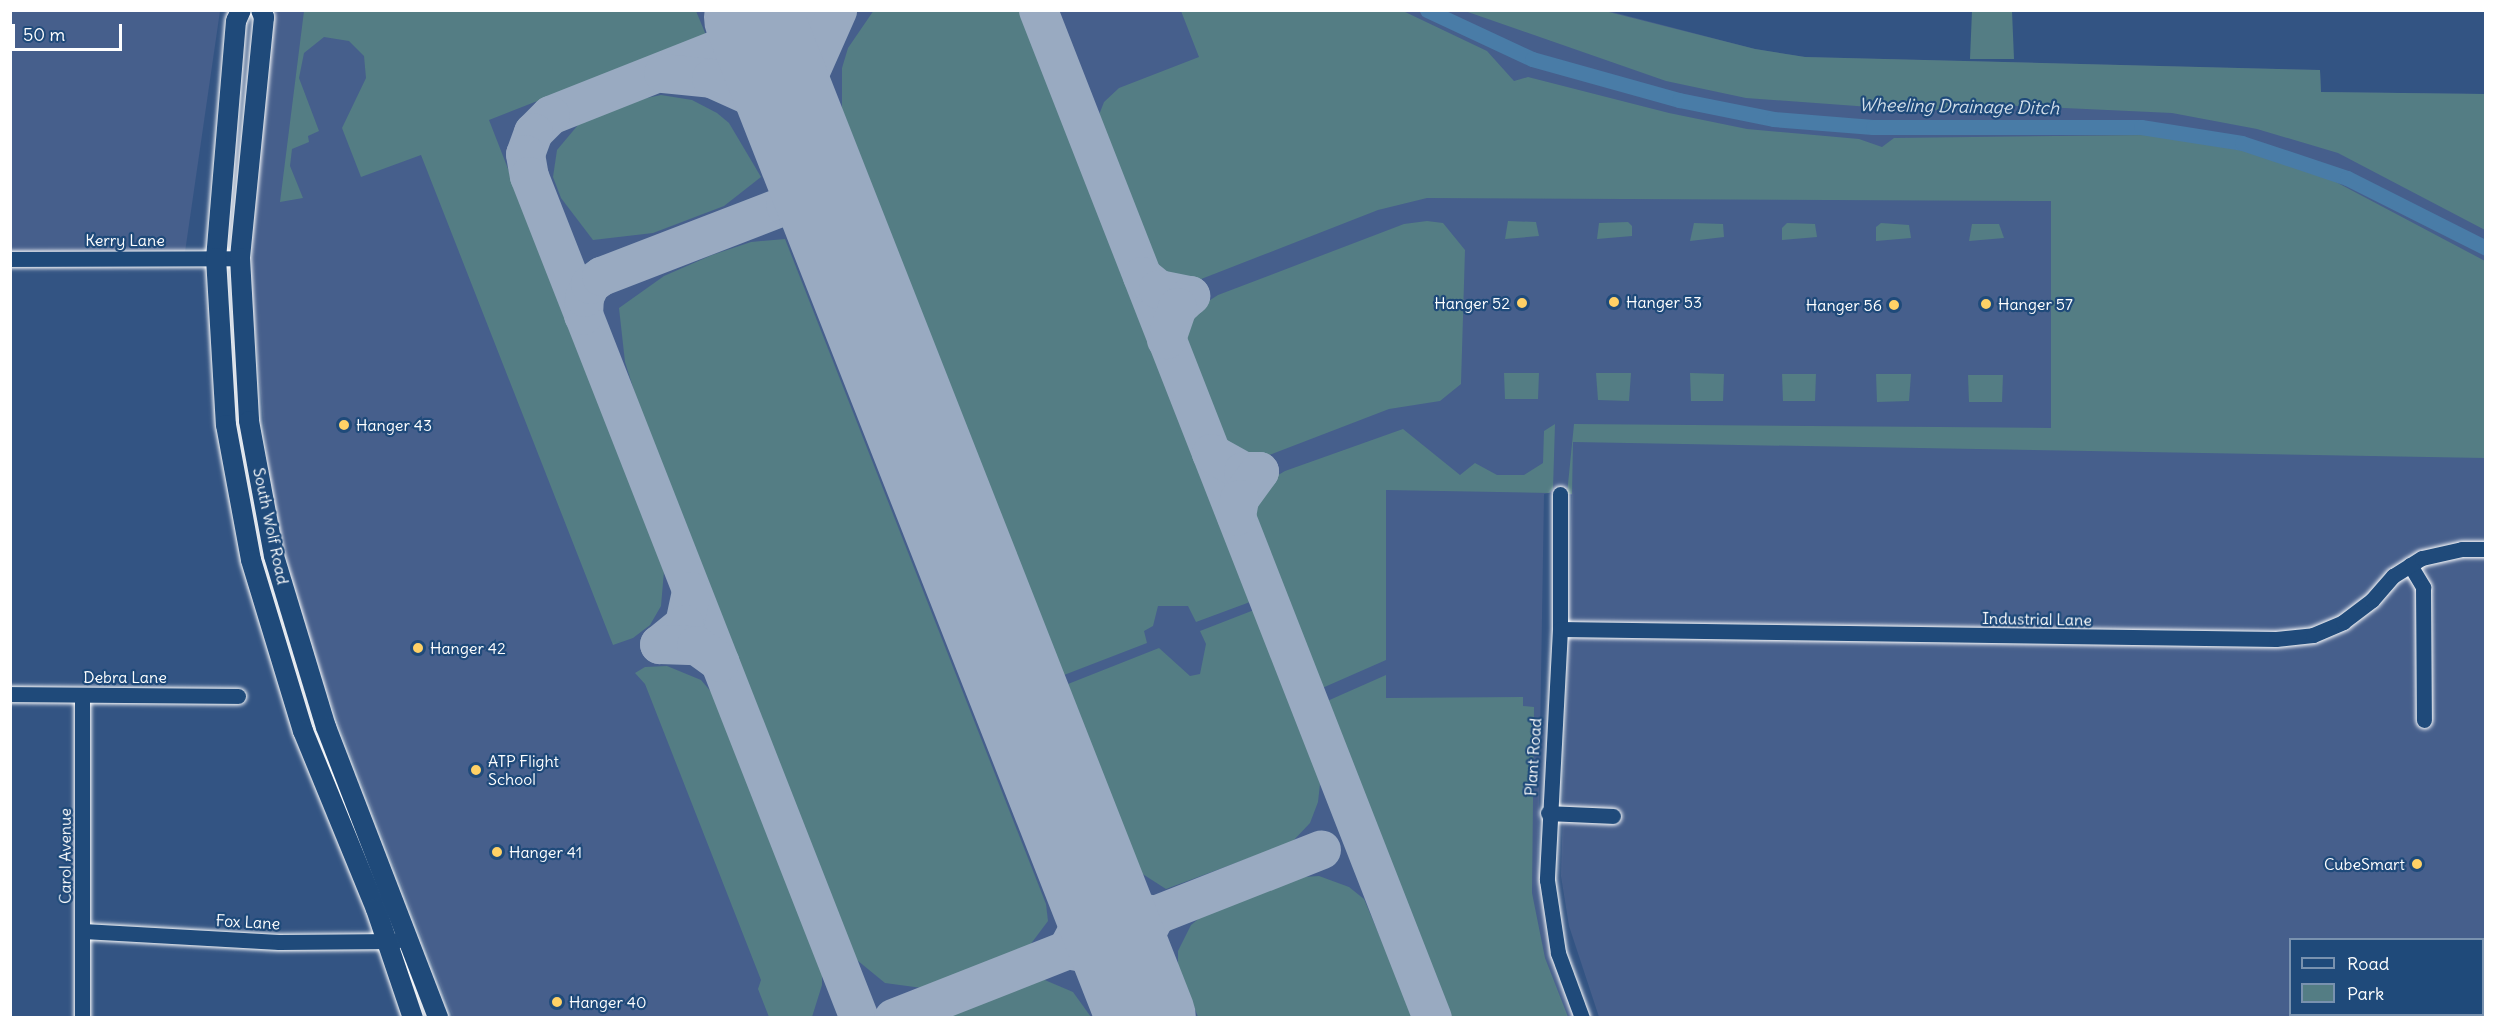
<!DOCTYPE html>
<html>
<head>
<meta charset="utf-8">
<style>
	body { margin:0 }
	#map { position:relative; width:2496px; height:1028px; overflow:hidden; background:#335483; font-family:Delius,sans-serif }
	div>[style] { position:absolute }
	.built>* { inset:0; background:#465f8c }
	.green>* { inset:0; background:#547d84 }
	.canal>* { height:15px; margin:-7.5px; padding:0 7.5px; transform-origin:7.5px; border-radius:7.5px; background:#497ca7 }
	.taxiway>* { height:39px; margin:-19.5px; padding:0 19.5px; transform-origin:19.5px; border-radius:19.5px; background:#99aac1 }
	.runway>* { height:99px; margin:-49.5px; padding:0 49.5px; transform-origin:49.5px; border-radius:49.5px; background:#99aac1 }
	.roads { filter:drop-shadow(0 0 2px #fff) drop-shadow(0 0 2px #fff) }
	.minor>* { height:15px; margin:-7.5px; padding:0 7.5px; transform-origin:7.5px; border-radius:7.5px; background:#1f4a7a }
	.major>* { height:20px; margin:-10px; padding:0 10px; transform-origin:10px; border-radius:10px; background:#1f4a7a }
	.dots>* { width:16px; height:16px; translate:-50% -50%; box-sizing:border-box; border:3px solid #1f4a7a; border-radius:50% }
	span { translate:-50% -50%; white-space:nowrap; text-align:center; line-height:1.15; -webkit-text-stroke:4.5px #1f4a7a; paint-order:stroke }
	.street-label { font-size:16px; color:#fff }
	.poi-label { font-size:16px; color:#fff }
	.left { translate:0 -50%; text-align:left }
	.right { translate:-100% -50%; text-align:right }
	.water-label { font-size:18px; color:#d2dee9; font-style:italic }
	.frame { position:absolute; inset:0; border:12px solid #fff; pointer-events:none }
	.legend { position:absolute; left:2289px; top:938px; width:195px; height:78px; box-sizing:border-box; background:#1f4a7a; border:2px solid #7992af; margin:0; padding:8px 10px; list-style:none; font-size:18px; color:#fff }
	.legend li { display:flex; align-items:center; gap:12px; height:30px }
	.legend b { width:30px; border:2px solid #7992af }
	.scale { position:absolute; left:12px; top:24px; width:110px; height:27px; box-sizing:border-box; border:3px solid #fff; border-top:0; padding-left:8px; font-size:18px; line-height:21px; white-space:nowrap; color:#fff; -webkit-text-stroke:4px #1f4a7a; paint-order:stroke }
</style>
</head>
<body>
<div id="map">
	<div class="built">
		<div style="clip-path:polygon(evenodd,1605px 10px,1755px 49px,1805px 57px,2320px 70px,2321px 92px,2485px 94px,2485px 1017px,1599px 1017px,1569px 926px,1561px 876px,1572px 495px,1549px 493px,1544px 494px,1538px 864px,1547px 938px,1575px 1017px,453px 1017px,319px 672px,293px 588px,269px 477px,251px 289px,254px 157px,276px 11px,1605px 10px,2290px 940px,2482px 940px,2482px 1014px,2290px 1014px,2290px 940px)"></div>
		<div style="clip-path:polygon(11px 11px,220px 11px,184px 259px,11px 258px)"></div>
	</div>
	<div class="green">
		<div style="clip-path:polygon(874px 10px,1020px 12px,1250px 602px,1196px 622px,1188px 606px,1158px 606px,1153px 626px,1144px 631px,1147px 643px,1064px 675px,842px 109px,842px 68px,848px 48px)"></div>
		<div style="clip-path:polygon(1401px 10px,1487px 51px,1514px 81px,1528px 77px,1669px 113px,1747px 129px,1859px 139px,1882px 147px,1894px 138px,2148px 135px,2258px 153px,2317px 172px,2485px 261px,2485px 458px,1573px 442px,1572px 494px,1567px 494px,1574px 424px,2051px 428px,2051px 201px,1427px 198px,1378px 210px,1191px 283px,1163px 274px,1152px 262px,1097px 120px,1104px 102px,1119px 88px,1199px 57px,1181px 11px)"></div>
		<div style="clip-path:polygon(304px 11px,696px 11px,706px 35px,489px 120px,664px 571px,661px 606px,650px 625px,633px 638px,613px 645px,421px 155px,361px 177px,342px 128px,366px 78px,364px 56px,349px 41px,324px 37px,304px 53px,299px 78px,319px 131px,308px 136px,309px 142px,292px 149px,290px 166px,303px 198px,280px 202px)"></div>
		<div style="clip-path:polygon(1465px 11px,1605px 11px,1755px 49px,1805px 57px,2320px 70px,2321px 92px,2485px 94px,2485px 230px,2338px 153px,2257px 129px,2172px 113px,1997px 105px,1925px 111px,1746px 98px,1666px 81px)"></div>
		<div style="clip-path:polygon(1972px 11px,2012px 11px,2014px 59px,1970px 59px)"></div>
		<div style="clip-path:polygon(661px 95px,692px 100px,717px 113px,729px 123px,761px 177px,724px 206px,653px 233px,593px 240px,561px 198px,553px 177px,557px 150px,583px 119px,628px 102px)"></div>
		<div style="clip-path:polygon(1427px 221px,1443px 223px,1465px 250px,1461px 384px,1440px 401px,1389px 409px,1264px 457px,1240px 457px,1229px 449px,1185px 343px,1183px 331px,1190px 313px,1218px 295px,1404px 224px)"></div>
		<div style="clip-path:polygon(1508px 221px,1536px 222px,1539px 236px,1505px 239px)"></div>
		<div style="clip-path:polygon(1628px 222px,1632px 226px,1632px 236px,1597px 239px,1599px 223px)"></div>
		<div style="clip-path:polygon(1694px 223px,1723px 224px,1724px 237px,1690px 241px)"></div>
		<div style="clip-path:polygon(1787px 223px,1815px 224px,1817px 237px,1782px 240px,1782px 228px)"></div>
		<div style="clip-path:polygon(1881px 223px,1909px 225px,1911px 238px,1876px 241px,1876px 227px)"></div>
		<div style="clip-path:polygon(1972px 224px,1999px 224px,2004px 238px,1969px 241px)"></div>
		<div style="clip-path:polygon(785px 239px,1046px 904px,1048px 921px,1030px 945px,922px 988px,885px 983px,852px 956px,648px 435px,625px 362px,619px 308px,664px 276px,712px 255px,751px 242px)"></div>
		<div style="clip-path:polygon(1504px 373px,1539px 373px,1538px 399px,1505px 399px)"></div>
		<div style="clip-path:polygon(1596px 373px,1631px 373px,1629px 401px,1598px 400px)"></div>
		<div style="clip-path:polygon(1690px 373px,1724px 374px,1723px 401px,1691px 401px)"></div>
		<div style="clip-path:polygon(1782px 374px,1816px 374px,1815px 401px,1783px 401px)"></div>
		<div style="clip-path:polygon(1876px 374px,1911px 374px,1909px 401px,1877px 402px)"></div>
		<div style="clip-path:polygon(1968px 375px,2003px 375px,2002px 402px,1969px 402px)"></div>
		<div style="clip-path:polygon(1555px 424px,1553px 489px,1549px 493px,1386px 490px,1386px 660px,1320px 689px,1252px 513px,1253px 495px,1259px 486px,1285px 471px,1403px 429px,1460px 475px,1475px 463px,1497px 475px,1524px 475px,1543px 463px,1544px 431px)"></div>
		<div style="clip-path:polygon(1254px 610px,1315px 763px,1320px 784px,1318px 802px,1310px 823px,1292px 842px,1166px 889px,1141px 873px,1068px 684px,1159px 648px,1190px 676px,1200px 674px,1206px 644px,1200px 631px)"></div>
		<div style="clip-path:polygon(667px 666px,701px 680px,713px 694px,822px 969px,822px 985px,812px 1017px,769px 1017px,758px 989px,761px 980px,645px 684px,635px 673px,645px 667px)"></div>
		<div style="clip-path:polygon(1386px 675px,1386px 698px,1523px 697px,1523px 706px,1534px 707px,1532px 893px,1545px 958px,1568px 1017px,1449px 1017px,1325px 702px)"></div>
		<div style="clip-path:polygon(1319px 876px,1349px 887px,1364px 899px,1414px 1017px,1198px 1017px,1178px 966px,1178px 951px,1191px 925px,1207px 912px,1303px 877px)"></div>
		<div style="clip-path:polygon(1040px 978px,1073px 992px,1091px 1017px,937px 1017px)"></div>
	</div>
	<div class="canal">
		<div style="left:1427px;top:10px;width:116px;rotate:25deg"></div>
		<div style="left:1532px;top:59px;width:153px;rotate:15.6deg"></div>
		<div style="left:1679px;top:100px;width:96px;rotate:11.4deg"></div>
		<div style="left:1773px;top:119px;width:100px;rotate:4.6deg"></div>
		<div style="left:1873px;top:127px;width:268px"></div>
		<div style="left:2141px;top:127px;width:102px;rotate:9deg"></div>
		<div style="left:2242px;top:143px;width:111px;rotate:18.4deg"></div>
		<div style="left:2347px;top:178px;width:156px;rotate:26.7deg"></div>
	</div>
	<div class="taxiway">
		<div style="left:815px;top:10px;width:285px;rotate:158.4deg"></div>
		<div style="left:550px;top:115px;width:24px;rotate:135deg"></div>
		<div style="left:533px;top:132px;width:23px;rotate:110deg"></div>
		<div style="left:525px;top:154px;width:22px;rotate:80deg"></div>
		<div style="left:529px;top:176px;width:904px;rotate:68.6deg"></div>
		<div style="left:1038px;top:10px;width:1082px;rotate:68.65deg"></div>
		<div style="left:663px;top:73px;width:48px;rotate:5.9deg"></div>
		<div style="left:711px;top:78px;width:88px;rotate:24.2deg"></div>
		<div style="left:791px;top:114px;width:114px;rotate:-66.1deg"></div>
		<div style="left:1142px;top:276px;width:21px;rotate:39deg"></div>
		<div style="left:1158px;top:289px;width:33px;rotate:11deg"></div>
		<div style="left:1190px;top:295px;width:18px;rotate:137deg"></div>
		<div style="left:1177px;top:307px;width:34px;rotate:109deg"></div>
		<div style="left:583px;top:315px;width:18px;rotate:-87deg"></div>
		<div style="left:584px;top:297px;width:14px;rotate:-65deg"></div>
		<div style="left:590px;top:284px;width:14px;rotate:-36deg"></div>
		<div style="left:601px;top:276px;width:197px;rotate:-21.1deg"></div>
		<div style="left:785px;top:205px;width:19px;rotate:-6deg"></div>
		<div style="left:804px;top:203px;width:19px;rotate:28deg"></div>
		<div style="left:821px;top:212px;width:27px;rotate:51deg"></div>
		<div style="left:1211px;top:453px;width:37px;rotate:29deg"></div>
		<div style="left:1243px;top:471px;width:16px"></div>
		<div style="left:1259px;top:471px;width:34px;rotate:126deg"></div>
		<div style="left:1239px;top:499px;width:17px;rotate:100deg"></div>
		<div style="left:691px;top:591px;width:34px;rotate:102deg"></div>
		<div style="left:684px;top:624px;width:32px;rotate:141deg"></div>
		<div style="left:659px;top:644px;width:37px;rotate:2deg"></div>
		<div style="left:696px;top:645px;width:29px;rotate:36deg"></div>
		<div style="left:1088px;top:869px;width:34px;rotate:53deg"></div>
		<div style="left:1108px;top:896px;width:26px;rotate:32deg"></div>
		<div style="left:1130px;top:910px;width:25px;rotate:11deg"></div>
		<div style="left:1155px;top:915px;width:46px;rotate:117.1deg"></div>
		<div style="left:1134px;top:956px;width:32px;rotate:90deg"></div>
		<div style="left:1134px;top:988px;width:30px;rotate:-134deg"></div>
		<div style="left:1113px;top:966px;width:22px;rotate:-148deg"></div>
		<div style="left:1094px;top:954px;width:27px;rotate:-170deg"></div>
		<div style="left:1067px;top:949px;width:47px;rotate:-61.8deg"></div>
		<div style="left:1089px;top:908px;width:39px;rotate:-91deg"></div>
		<div style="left:893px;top:1018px;width:460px;rotate:-21.5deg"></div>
	</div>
	<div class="runway">
		<div style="left:753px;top:17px;width:1075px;rotate:68.56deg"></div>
	</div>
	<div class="roads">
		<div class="minor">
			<div style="left:10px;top:259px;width:230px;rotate:-0.2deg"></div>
			<div style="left:1560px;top:494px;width:135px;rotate:90deg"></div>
			<div style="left:1560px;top:629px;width:251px;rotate:93deg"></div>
			<div style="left:1547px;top:880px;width:74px;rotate:81.4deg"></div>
			<div style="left:1558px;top:953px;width:69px;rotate:69.7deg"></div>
			<div style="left:2410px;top:565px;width:26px;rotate:59deg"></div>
			<div style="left:2423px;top:587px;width:133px;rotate:89.6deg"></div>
			<div style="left:1560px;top:629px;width:716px;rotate:0.8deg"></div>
			<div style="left:2276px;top:639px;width:37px;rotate:-6deg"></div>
			<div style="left:2313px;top:635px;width:33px;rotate:-23deg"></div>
			<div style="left:2343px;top:622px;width:36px;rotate:-37deg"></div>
			<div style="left:2372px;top:600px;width:32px;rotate:-49deg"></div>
			<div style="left:2393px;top:576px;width:34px;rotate:-32deg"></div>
			<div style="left:2422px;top:558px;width:41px;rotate:-12.7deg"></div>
			<div style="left:2462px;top:549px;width:24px"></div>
			<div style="left:10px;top:694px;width:228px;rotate:0.5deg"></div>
			<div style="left:1548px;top:813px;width:65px;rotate:2.6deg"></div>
			<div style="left:83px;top:931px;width:196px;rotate:3.2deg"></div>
			<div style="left:279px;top:942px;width:117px;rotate:-0.5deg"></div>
			<div style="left:82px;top:1018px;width:323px;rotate:-90deg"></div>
		</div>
		<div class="major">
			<div style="left:241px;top:10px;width:12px;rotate:114deg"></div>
			<div style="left:236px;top:21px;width:238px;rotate:94.8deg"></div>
			<div style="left:216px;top:258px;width:167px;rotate:86.6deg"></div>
			<div style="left:226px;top:425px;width:137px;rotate:79.5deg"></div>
			<div style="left:251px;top:560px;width:179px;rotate:73.1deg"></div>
			<div style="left:303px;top:731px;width:192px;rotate:67.7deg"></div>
			<div style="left:376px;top:909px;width:115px;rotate:71.3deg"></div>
			<div style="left:261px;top:10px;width:8px;rotate:67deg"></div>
			<div style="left:264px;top:17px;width:242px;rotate:95.7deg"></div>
			<div style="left:240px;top:258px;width:163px;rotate:86.8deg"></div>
			<div style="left:249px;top:421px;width:137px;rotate:79.5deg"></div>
			<div style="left:274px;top:556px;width:179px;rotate:73.1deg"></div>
			<div style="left:326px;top:727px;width:312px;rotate:68.9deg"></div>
		</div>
	</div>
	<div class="dots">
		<div style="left:1614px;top:302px;background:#ffd166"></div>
		<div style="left:1522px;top:303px;background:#ffd166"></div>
		<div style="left:1986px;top:304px;background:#ffd166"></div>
		<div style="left:1894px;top:305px;background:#ffd166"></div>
		<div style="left:344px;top:425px;background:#ffd166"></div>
		<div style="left:418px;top:648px;background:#ffd166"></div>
		<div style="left:476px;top:770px;background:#ffd166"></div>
		<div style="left:497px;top:852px;background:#ffd166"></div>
		<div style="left:2417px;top:864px;background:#ffd166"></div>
		<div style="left:557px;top:1002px;background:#ffd166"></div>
	</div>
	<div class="street-label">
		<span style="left:125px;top:240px">Kerry Lane</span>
		<span style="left:271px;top:526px;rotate:78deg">South Wolf Road</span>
		<span style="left:2037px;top:619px;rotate:1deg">Industrial Lane</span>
		<span style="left:125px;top:677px">Debra Lane</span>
		<span style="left:1533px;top:757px;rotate:-86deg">Plant Road</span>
		<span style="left:65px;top:856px;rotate:-90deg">Carol Avenue</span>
		<span style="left:248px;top:922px;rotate:3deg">Fox Lane</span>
	</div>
	<div class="poi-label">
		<span class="left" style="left:1626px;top:302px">Hanger 53</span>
		<span class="right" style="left:1510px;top:303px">Hanger 52</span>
		<span class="left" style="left:1998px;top:304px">Hanger 57</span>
		<span class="right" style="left:1882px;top:305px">Hanger 56</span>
		<span class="left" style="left:356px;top:425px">Hanger 43</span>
		<span class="left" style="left:430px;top:648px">Hanger 42</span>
		<span class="left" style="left:488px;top:770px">ATP Flight<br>School</span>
		<span class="left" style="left:509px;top:852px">Hanger 41</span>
		<span class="right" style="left:2405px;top:864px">CubeSmart</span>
		<span class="left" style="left:569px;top:1002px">Hanger 40</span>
	</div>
	<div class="water-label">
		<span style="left:1959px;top:107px;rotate:1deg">Wheeling Drainage Ditch</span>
	</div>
	<div class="frame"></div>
	<ul class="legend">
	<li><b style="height:8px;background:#1f4a7a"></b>Road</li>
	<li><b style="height:16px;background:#547d84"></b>Park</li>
	</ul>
	<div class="scale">50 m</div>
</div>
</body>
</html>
